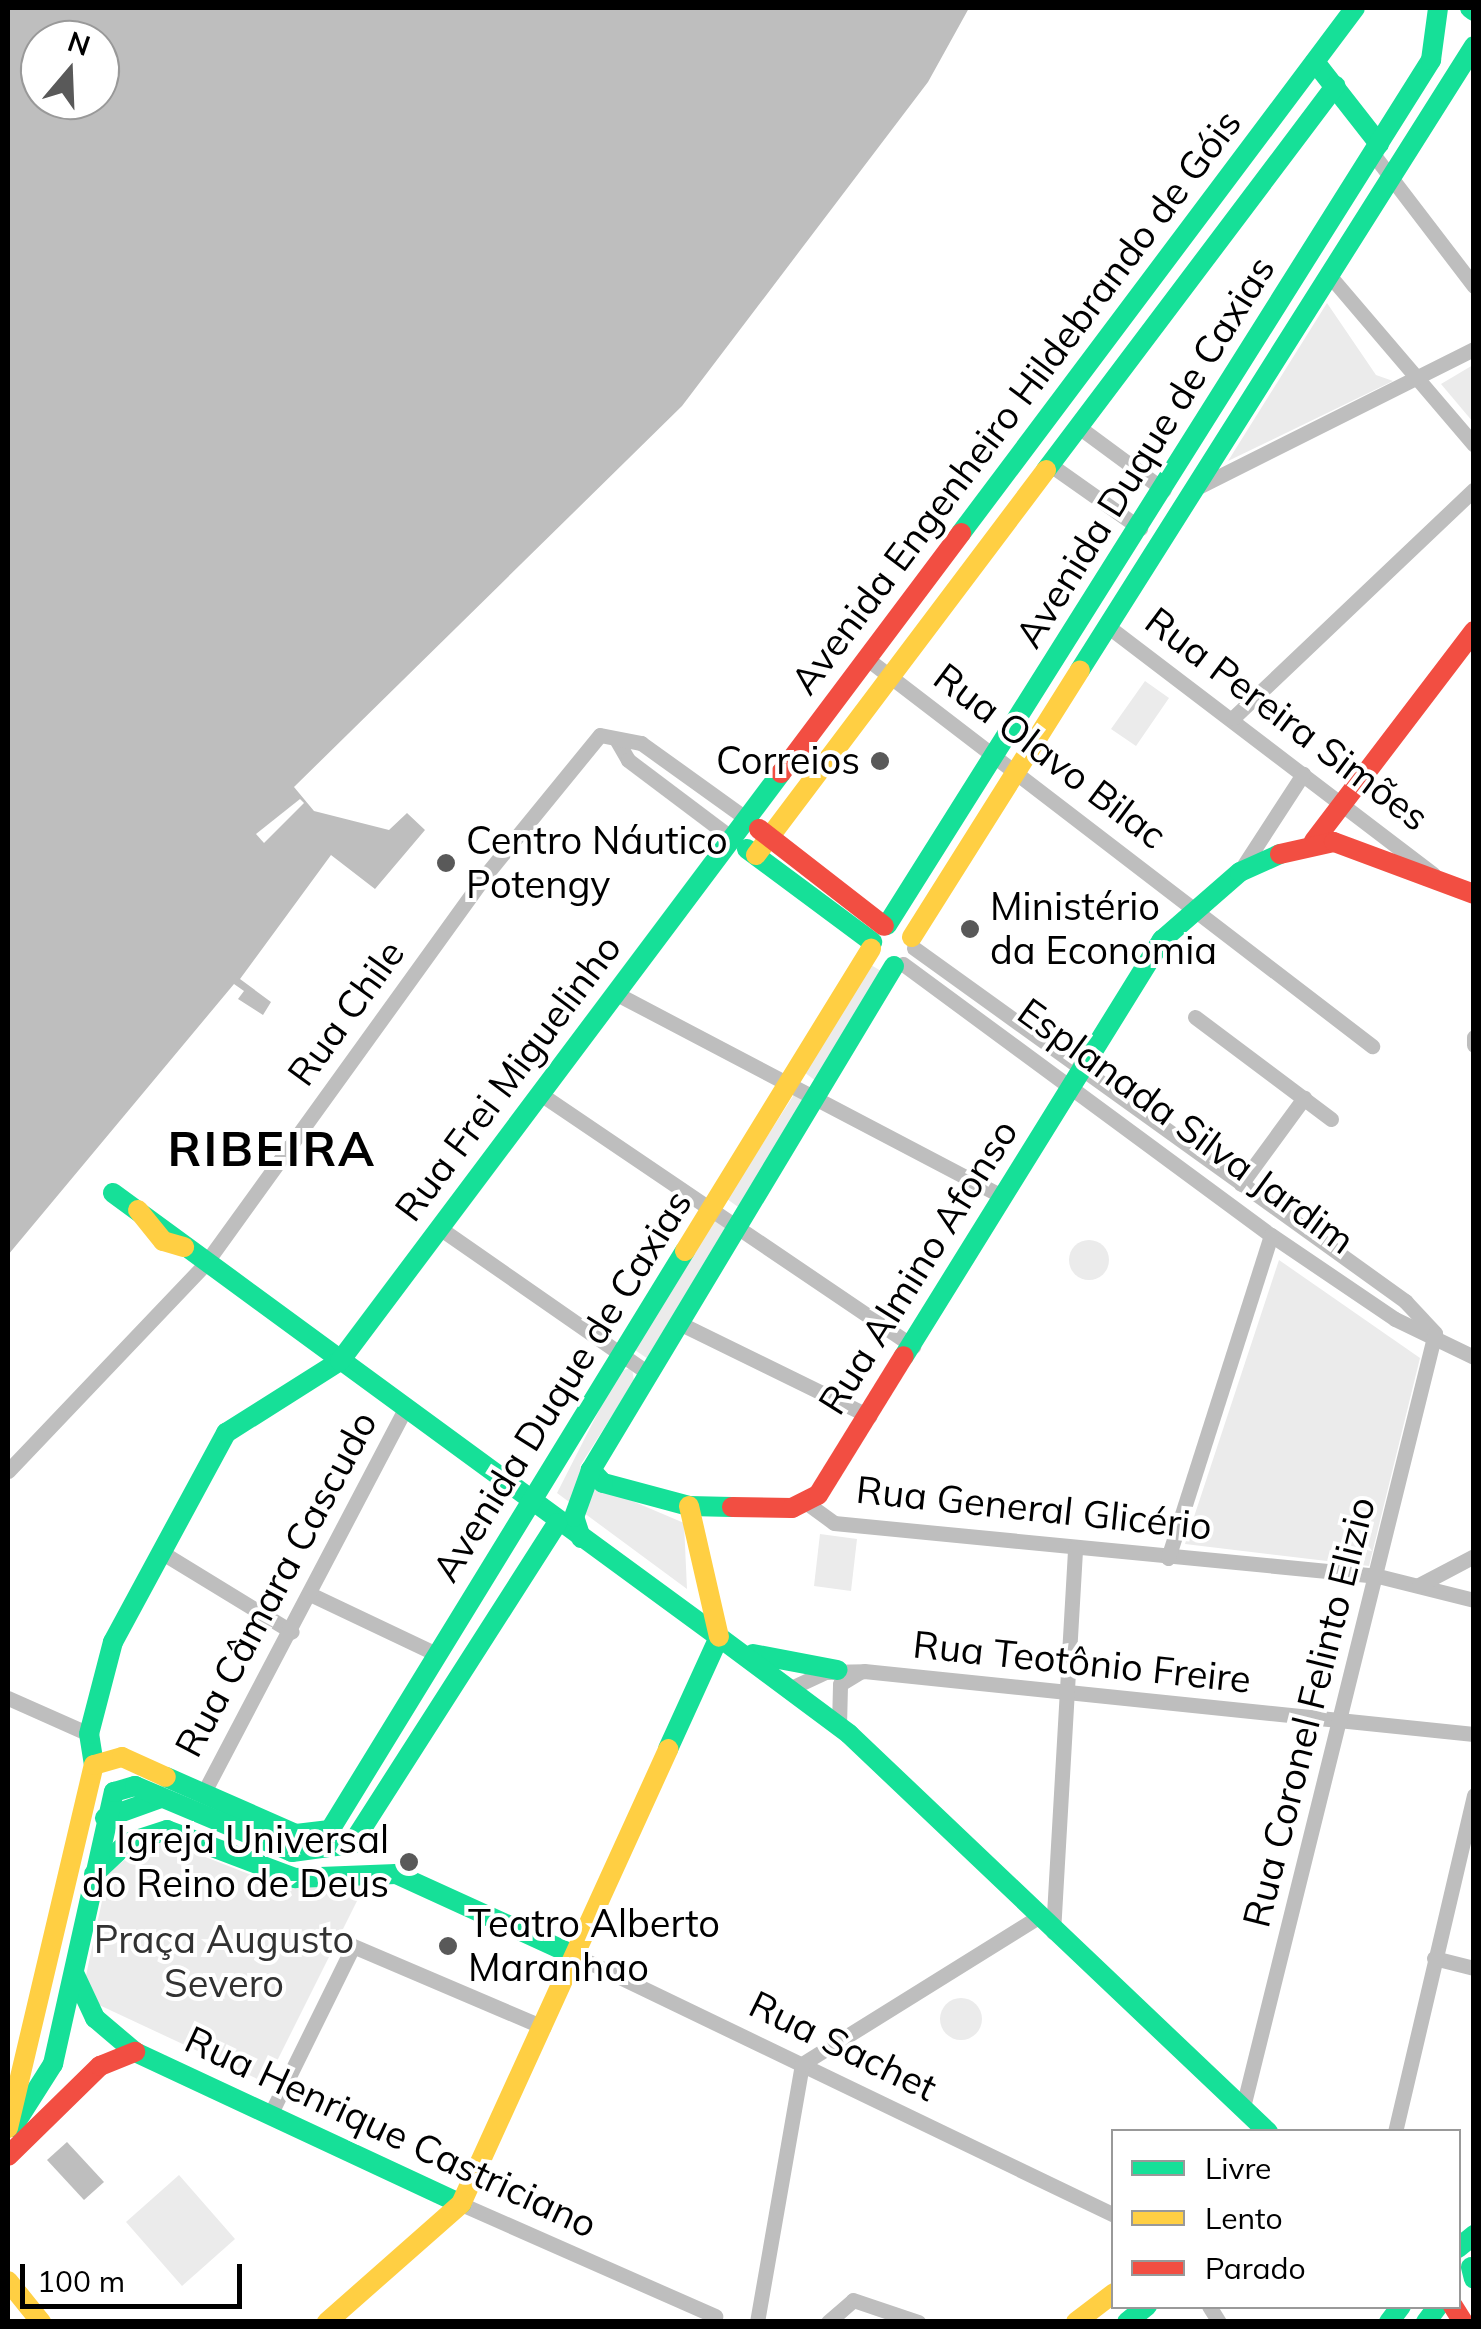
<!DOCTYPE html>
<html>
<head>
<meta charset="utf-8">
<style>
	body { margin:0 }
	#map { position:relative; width:1481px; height:2329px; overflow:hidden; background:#fff; font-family:Mulish,sans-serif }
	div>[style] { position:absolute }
	.green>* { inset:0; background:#ebebeb }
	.round { border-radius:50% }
	.water>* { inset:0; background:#bebebe }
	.pier>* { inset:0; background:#fff }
	.street>* { height:15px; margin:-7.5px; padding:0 7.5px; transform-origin:7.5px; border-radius:7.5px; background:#bebebe }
	.fast>* { height:20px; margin:-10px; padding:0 10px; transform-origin:10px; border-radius:10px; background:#16e098 }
	.slow>* { height:20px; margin:-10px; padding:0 10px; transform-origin:10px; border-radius:10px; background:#ffcf43 }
	.jam>* { height:20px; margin:-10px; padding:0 10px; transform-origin:10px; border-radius:10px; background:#f24e42 }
	.dots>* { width:28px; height:28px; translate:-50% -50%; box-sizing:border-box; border:5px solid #fff; border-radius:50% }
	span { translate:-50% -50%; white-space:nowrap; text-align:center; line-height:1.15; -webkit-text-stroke:8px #fff; paint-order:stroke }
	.street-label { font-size:38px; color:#000 }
	.poi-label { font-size:38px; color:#000 }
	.right { translate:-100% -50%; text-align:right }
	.left { translate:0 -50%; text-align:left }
	.park-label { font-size:38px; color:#323232 }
	.district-label { font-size:48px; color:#000; font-weight:700; letter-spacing:2.5px }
	.frame { position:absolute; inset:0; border:10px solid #000; pointer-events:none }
	.legend { position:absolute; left:1111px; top:2129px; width:350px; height:180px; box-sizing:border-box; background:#fff; border:2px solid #999; margin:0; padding:12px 18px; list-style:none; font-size:30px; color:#000 }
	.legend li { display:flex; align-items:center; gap:20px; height:50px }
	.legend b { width:50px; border:2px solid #999 }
	.north { position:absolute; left:20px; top:20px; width:100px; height:100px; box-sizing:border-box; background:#fff; border:2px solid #999; border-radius:50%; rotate:19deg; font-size:28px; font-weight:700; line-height:40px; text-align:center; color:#000 }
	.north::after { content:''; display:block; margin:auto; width:35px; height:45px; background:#595959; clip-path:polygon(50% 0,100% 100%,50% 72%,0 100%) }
	.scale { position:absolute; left:20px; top:2264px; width:222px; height:45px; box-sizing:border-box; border:5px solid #000; border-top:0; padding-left:12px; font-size:30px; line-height:35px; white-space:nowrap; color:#000; -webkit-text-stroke:8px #fff; paint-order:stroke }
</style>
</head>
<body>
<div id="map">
	<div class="green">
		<div style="clip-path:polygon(1327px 303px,1376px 375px,1393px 381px,1228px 461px)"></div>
		<div style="clip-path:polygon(1473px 365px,1473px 422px,1441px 384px)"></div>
		<div style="clip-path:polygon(1145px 681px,1169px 698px,1136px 746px,1111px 729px)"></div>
		<div style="clip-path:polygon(871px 965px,886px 974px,821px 1085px,804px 1072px)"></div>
		<div style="clip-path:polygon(795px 1093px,807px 1101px,741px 1209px,727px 1199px)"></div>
		<div style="clip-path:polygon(714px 1220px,728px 1229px,648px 1359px,635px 1350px)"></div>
		<div class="round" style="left:1069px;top:1240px;width:40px;height:40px"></div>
		<div style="clip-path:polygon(1279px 1260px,1420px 1358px,1369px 1566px,1185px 1544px)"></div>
		<div style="clip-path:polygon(632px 1368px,634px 1381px,580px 1466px,590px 1483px,684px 1523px,687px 1589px,557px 1493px,619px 1371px)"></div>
		<div style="clip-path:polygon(820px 1534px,857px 1539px,851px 1591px,814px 1586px)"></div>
		<div style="clip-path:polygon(154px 1837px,282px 1887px,368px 1879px,266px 2083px,97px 2004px,84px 1985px,108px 1873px)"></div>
		<div class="round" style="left:940px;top:1998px;width:42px;height:42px"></div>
		<div style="clip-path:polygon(179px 2175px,235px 2239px,182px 2286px,126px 2222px)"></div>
	</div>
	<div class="water">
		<div style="clip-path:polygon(evenodd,8px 8px,969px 8px,928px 82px,682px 406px,294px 787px,314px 811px,389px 830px,407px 813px,425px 830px,375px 889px,331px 855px,240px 979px,271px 1002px,263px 1015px,238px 999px,244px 991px,234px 984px,8px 1255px,8px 8px,40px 40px,100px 40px,100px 100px,40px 100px,40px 40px)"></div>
		<div style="clip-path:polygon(67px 2142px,104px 2182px,84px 2200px,47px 2160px)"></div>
	</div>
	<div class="pier">
		<div style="clip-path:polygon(300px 799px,304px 803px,264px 843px,256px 834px)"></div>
	</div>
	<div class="street">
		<div style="left:1373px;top:154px;width:166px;rotate:52.6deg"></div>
		<div style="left:1329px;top:275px;width:223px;rotate:49.5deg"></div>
		<div style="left:1080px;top:428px;width:104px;rotate:36.4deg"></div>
		<div style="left:1052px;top:466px;width:108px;rotate:35.2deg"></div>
		<div style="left:1198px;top:487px;width:309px;rotate:-26.6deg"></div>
		<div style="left:1110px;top:628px;width:406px;rotate:37.3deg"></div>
		<div style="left:866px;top:658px;width:638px;rotate:37.48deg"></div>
		<div style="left:1233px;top:718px;width:332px;rotate:-43.5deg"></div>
		<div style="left:616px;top:739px;width:24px;rotate:60deg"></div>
		<div style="left:628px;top:760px;width:131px;rotate:37deg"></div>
		<div style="left:1240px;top:871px;width:116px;rotate:-57deg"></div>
		<div style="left:914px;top:948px;width:605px;rotate:35.71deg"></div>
		<div style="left:1405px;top:1301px;width:44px;rotate:46.8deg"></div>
		<div style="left:903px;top:964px;width:457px;rotate:36.4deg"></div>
		<div style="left:1271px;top:1235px;width:150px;rotate:34.1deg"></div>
		<div style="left:1395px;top:1319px;width:88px;rotate:25.7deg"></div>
		<div style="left:615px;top:993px;width:439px;rotate:27.7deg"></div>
		<div style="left:1195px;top:1017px;width:170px;rotate:36.9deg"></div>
		<div style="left:1474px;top:1037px;width:8px;rotate:90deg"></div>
		<div style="left:539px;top:1093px;width:452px;rotate:34.1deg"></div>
		<div style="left:1241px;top:1184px;width:107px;rotate:-53.8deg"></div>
		<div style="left:438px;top:1227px;width:256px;rotate:34.8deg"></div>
		<div style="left:679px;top:1323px;width:212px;rotate:26.1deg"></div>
		<div style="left:8px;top:1471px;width:286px;rotate:-46.4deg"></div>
		<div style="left:205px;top:1264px;width:477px;rotate:-54.2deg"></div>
		<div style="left:484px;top:877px;width:183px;rotate:-50.8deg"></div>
		<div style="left:600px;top:735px;width:42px;rotate:11deg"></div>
		<div style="left:641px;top:743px;width:132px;rotate:35.7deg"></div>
		<div style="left:808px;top:1504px;width:32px;rotate:36deg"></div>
		<div style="left:834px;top:1523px;width:547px;rotate:5.56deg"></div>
		<div style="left:1378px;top:1576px;width:99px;rotate:14deg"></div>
		<div style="left:161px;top:1552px;width:153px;rotate:31.4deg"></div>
		<div style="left:1168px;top:1558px;width:339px;rotate:-72.3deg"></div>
		<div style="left:1419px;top:1585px;width:62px;rotate:-27.8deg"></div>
		<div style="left:312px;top:1595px;width:137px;rotate:25.4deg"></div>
		<div style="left:791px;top:1688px;width:38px;rotate:-25deg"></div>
		<div style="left:825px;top:1672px;width:39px;rotate:-1deg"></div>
		<div style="left:864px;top:1671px;width:613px;rotate:5.9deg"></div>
		<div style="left:8px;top:1698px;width:89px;rotate:24deg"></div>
		<div style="left:839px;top:1726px;width:42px;rotate:-88.6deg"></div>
		<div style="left:840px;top:1684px;width:23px;rotate:-31deg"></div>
		<div style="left:204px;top:1792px;width:435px;rotate:-62.3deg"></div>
		<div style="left:1053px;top:1932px;width:385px;rotate:-86.7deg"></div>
		<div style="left:574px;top:1955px;width:599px;rotate:25.71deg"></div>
		<div style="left:1434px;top:1958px;width:41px;rotate:14deg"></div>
		<div style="left:1243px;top:2107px;width:797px;rotate:-76.07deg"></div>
		<div style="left:270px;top:2115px;width:188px;rotate:-63.8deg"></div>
		<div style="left:353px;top:1946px;width:207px;rotate:23.1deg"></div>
		<div style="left:1395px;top:2132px;width:346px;rotate:-76.8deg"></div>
		<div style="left:461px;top:2204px;width:278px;rotate:23.8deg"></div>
		<div style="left:1209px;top:2306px;width:19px;rotate:58deg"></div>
		<div style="left:757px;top:2322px;width:262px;rotate:-80.1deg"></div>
		<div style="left:802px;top:2064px;width:278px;rotate:-31.9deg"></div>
		<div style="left:828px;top:2322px;width:33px;rotate:-41deg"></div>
		<div style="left:853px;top:2300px;width:69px;rotate:18.7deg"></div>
	</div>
	<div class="fast">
		<div style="left:1470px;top:8px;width:5px;rotate:37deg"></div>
		<div style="left:1315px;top:62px;width:104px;rotate:52deg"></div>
		<div style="left:1046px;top:470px;width:481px;rotate:-53deg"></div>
		<div style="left:961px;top:533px;width:656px;rotate:-53.11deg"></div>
		<div style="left:1080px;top:670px;width:738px;rotate:-57.73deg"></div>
		<div style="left:747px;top:849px;width:156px;rotate:36.6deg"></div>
		<div style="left:887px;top:925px;width:1022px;rotate:-57.83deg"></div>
		<div style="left:1431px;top:60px;width:52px;rotate:-82.3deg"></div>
		<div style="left:113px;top:1193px;width:751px;rotate:36.23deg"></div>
		<div style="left:904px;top:1356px;width:490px;rotate:-58.2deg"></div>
		<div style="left:1162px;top:940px;width:103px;rotate:-41.1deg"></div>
		<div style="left:1240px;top:872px;width:44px;rotate:-24.2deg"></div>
		<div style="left:732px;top:1507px;width:43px;rotate:-178.7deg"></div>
		<div style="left:689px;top:1506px;width:89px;rotate:-165deg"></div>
		<div style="left:603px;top:1483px;width:18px;rotate:-133deg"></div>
		<div style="left:591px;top:1470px;width:588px;rotate:-58.99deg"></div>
		<div style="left:581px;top:1538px;width:22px;rotate:-108deg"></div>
		<div style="left:574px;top:1517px;width:50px;rotate:-70.1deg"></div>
		<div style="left:753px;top:1654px;width:86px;rotate:10.7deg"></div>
		<div style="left:668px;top:1749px;width:123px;rotate:-65.5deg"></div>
		<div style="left:719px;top:1637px;width:162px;rotate:36.7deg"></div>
		<div style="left:849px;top:1734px;width:578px;rotate:43.53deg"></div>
		<div style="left:94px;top:1765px;width:31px;rotate:-99deg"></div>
		<div style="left:89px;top:1734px;width:95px;rotate:-75.4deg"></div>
		<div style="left:113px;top:1642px;width:238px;rotate:-61.6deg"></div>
		<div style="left:226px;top:1433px;width:135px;rotate:-32.3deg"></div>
		<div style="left:340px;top:1361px;width:735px;rotate:-53.13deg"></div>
		<div style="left:166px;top:1777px;width:142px;rotate:23.7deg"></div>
		<div style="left:296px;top:1834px;width:34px;rotate:-7deg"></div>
		<div style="left:330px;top:1830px;width:679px;rotate:-58.49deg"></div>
		<div style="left:105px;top:1818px;width:59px;rotate:-19.7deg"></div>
		<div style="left:94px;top:1874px;width:45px;rotate:-43.2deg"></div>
		<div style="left:127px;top:1843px;width:42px;rotate:-18deg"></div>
		<div style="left:167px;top:1830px;width:137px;rotate:20.6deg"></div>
		<div style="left:295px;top:1878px;width:101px;rotate:-2.3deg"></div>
		<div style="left:396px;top:1874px;width:196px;rotate:24.5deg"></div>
		<div style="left:74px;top:1973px;width:50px;rotate:65deg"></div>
		<div style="left:95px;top:2018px;width:52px;rotate:40.4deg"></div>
		<div style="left:135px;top:2052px;width:360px;rotate:25deg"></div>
		<div style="left:13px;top:2127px;width:75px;rotate:-57.6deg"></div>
		<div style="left:53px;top:2064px;width:279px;rotate:-77.4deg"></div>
		<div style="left:114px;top:1792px;width:22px;rotate:-16deg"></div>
		<div style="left:135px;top:1786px;width:170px;rotate:22.8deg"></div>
		<div style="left:292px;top:1852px;width:61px;rotate:-7.6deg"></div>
		<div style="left:352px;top:1844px;width:381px;rotate:-57.4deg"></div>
		<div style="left:1458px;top:2248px;width:21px;rotate:-39deg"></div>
		<div style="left:1471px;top:2267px;width:12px;rotate:76deg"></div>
		<div style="left:1127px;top:2322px;width:26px;rotate:-39deg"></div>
		<div style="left:1389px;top:2322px;width:20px;rotate:-53deg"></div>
		<div style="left:1426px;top:2322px;width:20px;rotate:-53deg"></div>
	</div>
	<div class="slow">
		<div style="left:756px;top:855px;width:482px;rotate:-53deg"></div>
		<div style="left:912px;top:937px;width:315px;rotate:-57.8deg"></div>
		<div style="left:138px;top:1210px;width:40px;rotate:51deg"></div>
		<div style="left:163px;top:1241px;width:22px;rotate:16deg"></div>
		<div style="left:685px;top:1251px;width:355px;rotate:-58.4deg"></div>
		<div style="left:689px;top:1506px;width:134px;rotate:77.1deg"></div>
		<div style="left:8px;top:2128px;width:373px;rotate:-76.7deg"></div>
		<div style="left:94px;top:1765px;width:29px;rotate:-16deg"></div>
		<div style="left:122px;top:1757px;width:48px;rotate:24.4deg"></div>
		<div style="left:8px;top:2281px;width:53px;rotate:51.2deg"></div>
		<div style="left:327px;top:2322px;width:179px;rotate:-41.4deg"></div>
		<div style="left:461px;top:2204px;width:500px;rotate:-65.5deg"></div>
		<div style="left:1076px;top:2322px;width:48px;rotate:-37.3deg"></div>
	</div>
	<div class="jam">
		<div style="left:781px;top:773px;width:300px;rotate:-53.1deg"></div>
		<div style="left:759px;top:829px;width:158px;rotate:37.8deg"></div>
		<div style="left:1314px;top:841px;width:264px;rotate:-52.7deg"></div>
		<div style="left:1280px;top:854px;width:55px;rotate:-12.5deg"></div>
		<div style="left:1334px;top:842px;width:149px;rotate:20.4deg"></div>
		<div style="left:732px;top:1507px;width:60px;rotate:1deg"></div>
		<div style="left:792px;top:1508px;width:29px;rotate:-27deg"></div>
		<div style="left:818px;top:1495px;width:163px;rotate:-58.3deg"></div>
		<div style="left:8px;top:2156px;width:129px;rotate:-44.4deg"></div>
		<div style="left:100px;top:2066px;width:38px;rotate:-22deg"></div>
		<div style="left:1453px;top:2306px;width:19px;rotate:58deg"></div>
	</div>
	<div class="dots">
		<div style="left:880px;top:761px;background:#595959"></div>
		<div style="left:446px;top:863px;background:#595959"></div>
		<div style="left:970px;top:929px;background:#595959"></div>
		<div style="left:409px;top:1862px;background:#595959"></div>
		<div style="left:448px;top:1946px;background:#595959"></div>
	</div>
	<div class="street-label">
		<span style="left:1016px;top:402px;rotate:-53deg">Avenida Engenheiro Hildebrando de Góis</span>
		<span style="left:1145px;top:452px;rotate:-58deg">Avenida Duque de Caxias</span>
		<span style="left:1287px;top:719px;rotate:37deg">Rua Pereira Simões</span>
		<span style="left:1050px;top:756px;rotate:37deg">Rua Olavo Bilac</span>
		<span style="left:346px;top:1013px;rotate:-54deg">Rua Chile</span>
		<span style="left:508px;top:1078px;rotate:-53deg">Rua Frei Miguelinho</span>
		<span style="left:1186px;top:1126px;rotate:36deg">Esplanada Silva Jardim</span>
		<span style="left:918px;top:1267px;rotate:-58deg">Rua Almino Afonso</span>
		<span style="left:562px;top:1386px;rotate:-58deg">Avenida Duque de Caxias</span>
		<span style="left:1034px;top:1508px;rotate:6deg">Rua General Glicério</span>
		<span style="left:276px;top:1584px;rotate:-62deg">Rua Câmara Cascudo</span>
		<span style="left:1082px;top:1662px;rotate:6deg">Rua Teotônio Freire</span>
		<span style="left:1309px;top:1712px;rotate:-76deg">Rua Coronel Felinto Elizio</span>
		<span style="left:843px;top:2046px;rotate:26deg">Rua Sachet</span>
		<span style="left:391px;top:2132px;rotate:25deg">Rua Henrique Castriciano</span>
	</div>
	<div class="poi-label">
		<span class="right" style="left:860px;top:761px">Correios</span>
		<span class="left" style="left:466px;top:863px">Centro Náutico<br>Potengy</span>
		<span class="left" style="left:990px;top:929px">Ministério<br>da Economia</span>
		<span class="right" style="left:389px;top:1862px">Igreja Universal<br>do Reino de Deus</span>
		<span class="left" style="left:468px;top:1946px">Teatro Alberto<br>Maranhao</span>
	</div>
	<div class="park-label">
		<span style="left:224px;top:1962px">Praça Augusto<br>Severo</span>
	</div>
	<div class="district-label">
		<span style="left:272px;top:1149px">RIBEIRA</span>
	</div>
	<div class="frame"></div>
	<ul class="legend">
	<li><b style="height:12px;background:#16e098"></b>Livre</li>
	<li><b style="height:12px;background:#ffcf43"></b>Lento</li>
	<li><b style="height:12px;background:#f24e42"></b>Parado</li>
	</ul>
	<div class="north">N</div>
	<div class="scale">100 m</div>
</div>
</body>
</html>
